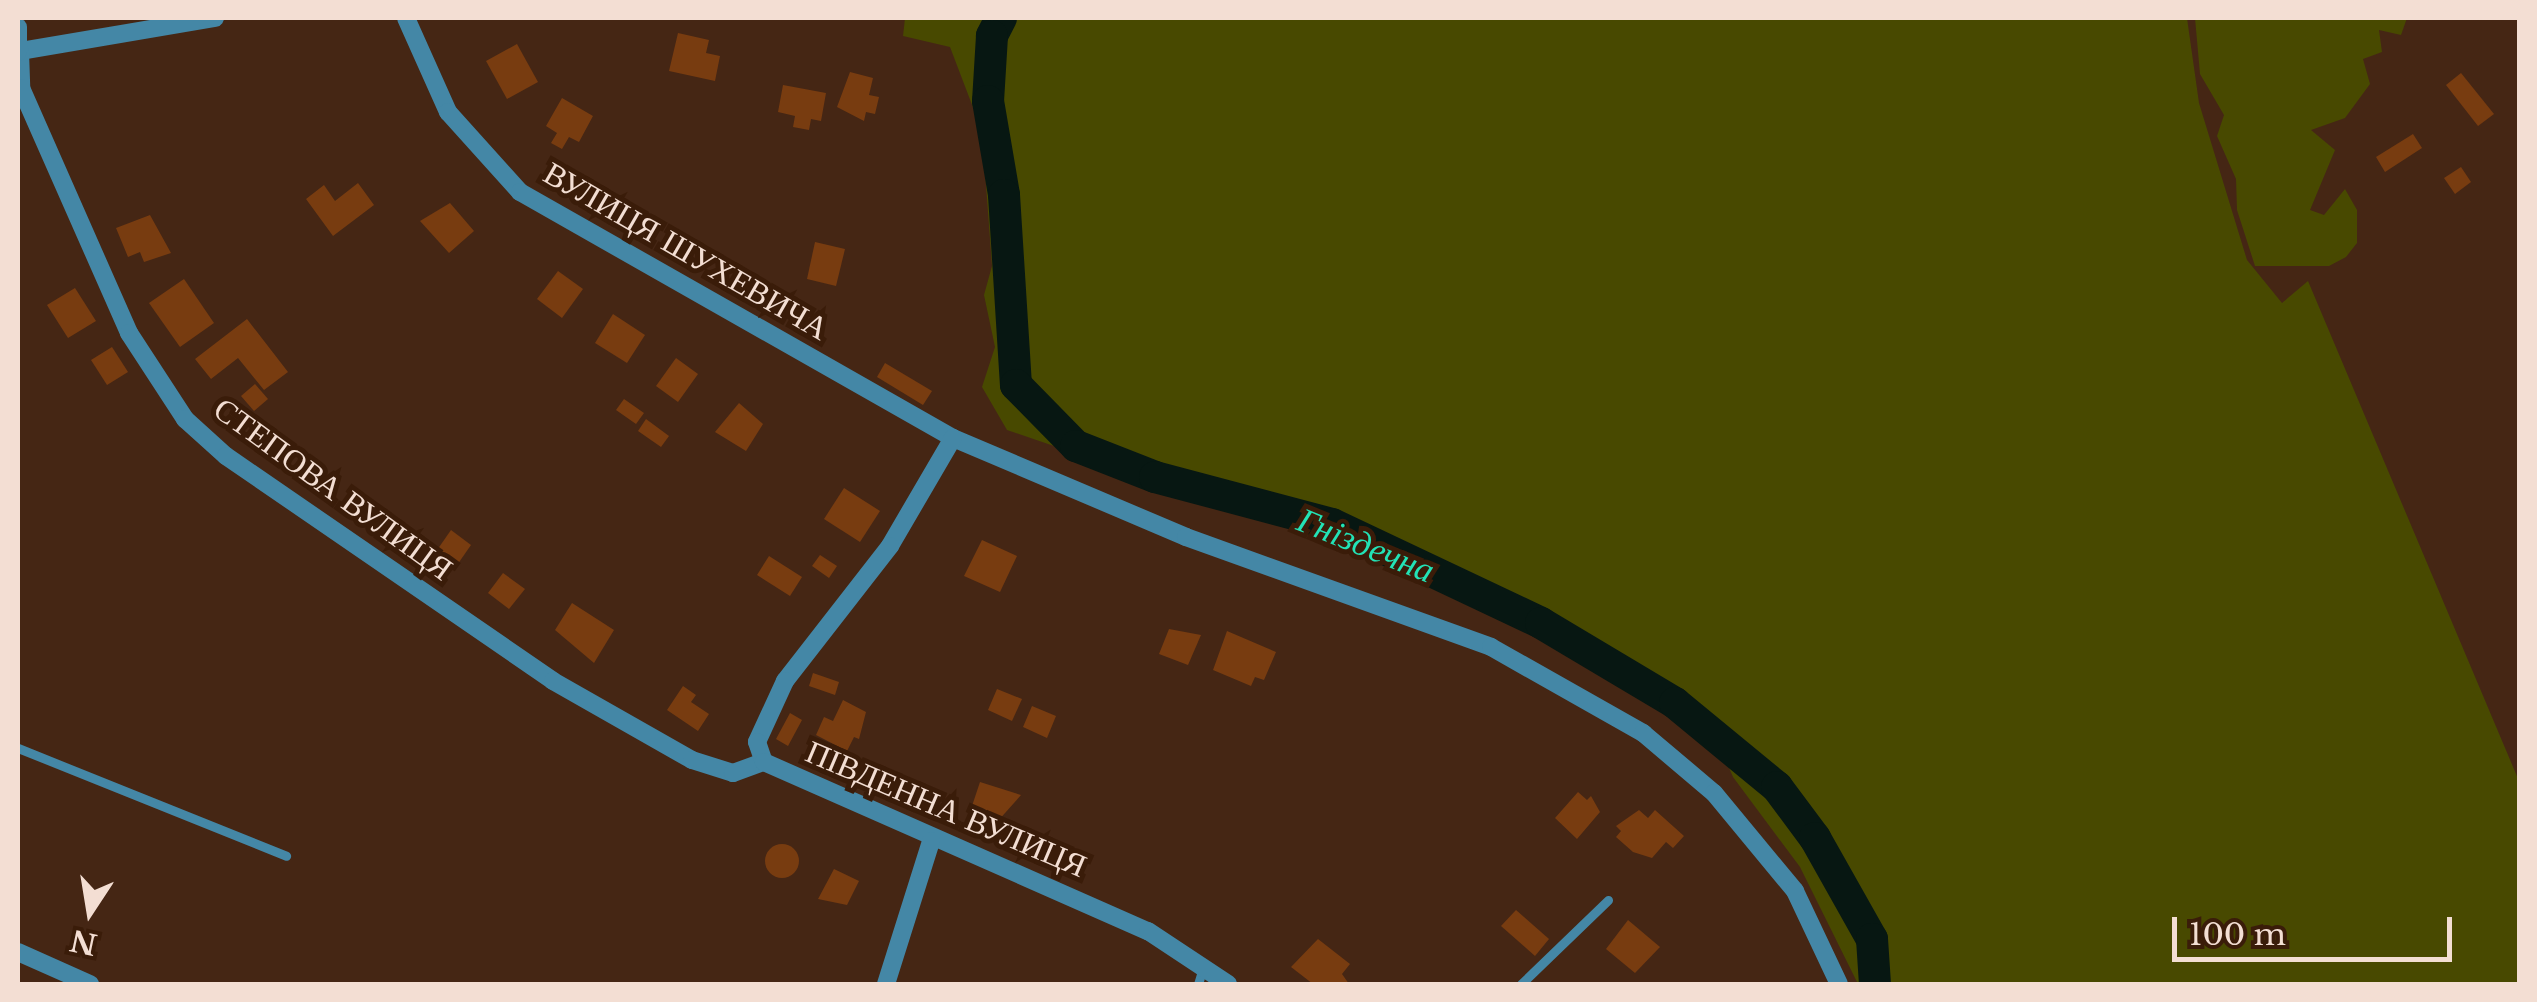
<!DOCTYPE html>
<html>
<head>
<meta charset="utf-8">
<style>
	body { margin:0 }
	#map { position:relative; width:2537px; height:1002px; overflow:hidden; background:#452614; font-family:"Libre Baskerville",serif }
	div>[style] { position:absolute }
	.green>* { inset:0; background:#484900 }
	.river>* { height:32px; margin:-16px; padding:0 16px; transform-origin:16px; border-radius:16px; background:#071712 }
	.building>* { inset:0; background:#783c10 }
	.round { border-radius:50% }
	.lane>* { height:9px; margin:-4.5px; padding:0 4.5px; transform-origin:4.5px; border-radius:4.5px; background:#4487a6 }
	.street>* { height:18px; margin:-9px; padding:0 9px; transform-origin:9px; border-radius:9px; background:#4487a6 }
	span { translate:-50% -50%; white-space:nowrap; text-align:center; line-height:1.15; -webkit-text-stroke:10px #3a1c09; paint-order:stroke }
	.street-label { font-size:32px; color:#f3ded3 }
	.water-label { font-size:35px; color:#23e3b6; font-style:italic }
	.frame { position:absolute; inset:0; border:20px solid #f3ded3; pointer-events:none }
	.north { position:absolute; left:40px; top:862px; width:100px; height:100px; -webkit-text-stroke:8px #3a1c09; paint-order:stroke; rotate:192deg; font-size:28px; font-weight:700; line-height:40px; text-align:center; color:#f3ded3 }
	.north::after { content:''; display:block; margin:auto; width:35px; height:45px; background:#f3ded3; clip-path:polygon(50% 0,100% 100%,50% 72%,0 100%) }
	.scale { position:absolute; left:2172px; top:917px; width:280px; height:45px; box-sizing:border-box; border:5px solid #f3ded3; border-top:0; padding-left:12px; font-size:30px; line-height:35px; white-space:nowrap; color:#f3ded3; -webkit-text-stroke:8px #3a1c09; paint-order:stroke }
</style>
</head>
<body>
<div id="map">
	<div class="green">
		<div style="clip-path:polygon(905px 18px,2187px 18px,2199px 103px,2247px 260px,2282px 303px,2308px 281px,2519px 781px,2519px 984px,1858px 984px,1800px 867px,1733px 777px,1708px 719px,1616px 650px,1471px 574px,1419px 555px,1367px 553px,1328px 542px,1286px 507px,1242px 498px,1217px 504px,1171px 467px,1121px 469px,1007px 430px,982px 387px,995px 347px,984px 295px,992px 266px,982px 131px,950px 47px,903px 36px)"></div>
		<div style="clip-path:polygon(2195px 18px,2407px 18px,2401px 35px,2379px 30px,2382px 52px,2363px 59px,2370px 84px,2345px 118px,2311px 130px,2335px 150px,2310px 210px,2324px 215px,2345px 189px,2357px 210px,2357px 243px,2346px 257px,2329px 266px,2255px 266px,2237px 210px,2236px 179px,2217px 136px,2224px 115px,2200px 74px)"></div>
	</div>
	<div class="river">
		<div style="left:1001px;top:18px;width:20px;rotate:117deg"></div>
		<div style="left:992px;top:36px;width:65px;rotate:93.5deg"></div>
		<div style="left:988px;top:101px;width:95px;rotate:80.3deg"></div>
		<div style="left:1004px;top:195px;width:190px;rotate:86.4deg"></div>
		<div style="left:1016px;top:385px;width:86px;rotate:45.5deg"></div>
		<div style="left:1076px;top:446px;width:85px;rotate:21.4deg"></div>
		<div style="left:1155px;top:477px;width:183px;rotate:14.9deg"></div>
		<div style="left:1332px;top:524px;width:231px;rotate:25.3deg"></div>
		<div style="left:1541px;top:623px;width:156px;rotate:30.8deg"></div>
		<div style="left:1675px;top:703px;width:132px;rotate:39.5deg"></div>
		<div style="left:1777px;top:787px;width:64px;rotate:53.3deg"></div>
		<div style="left:1815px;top:838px;width:116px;rotate:60.6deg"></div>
		<div style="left:1872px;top:939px;width:45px;rotate:86.2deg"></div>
	</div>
	<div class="building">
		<div style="clip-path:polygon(678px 33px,709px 40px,706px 53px,720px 56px,715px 81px,669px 71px)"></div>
		<div style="clip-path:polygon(517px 44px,538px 82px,507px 99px,486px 61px)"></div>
		<div style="clip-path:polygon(850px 72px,873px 78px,869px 95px,879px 97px,875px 114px,866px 112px,864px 121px,837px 107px)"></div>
		<div style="clip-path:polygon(2461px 73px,2494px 114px,2478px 126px,2446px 85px)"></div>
		<div style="clip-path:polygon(783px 85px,826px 93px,821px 121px,811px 119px,809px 130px,793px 127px,795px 116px,778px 112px)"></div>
		<div style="clip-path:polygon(562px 98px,593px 116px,579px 142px,569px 137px,562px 149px,551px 143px,557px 133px,546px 126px)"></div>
		<div style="clip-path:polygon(2413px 134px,2422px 148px,2385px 172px,2376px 157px)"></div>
		<div style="clip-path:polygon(2461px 167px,2471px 182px,2455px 194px,2444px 178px)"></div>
		<div style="clip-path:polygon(358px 183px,374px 205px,333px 236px,306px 199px,324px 185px,335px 201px)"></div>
		<div style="clip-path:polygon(450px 203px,474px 231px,449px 253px,420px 221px)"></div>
		<div style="clip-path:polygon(150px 215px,171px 253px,144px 262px,140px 252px,128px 257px,116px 228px)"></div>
		<div style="clip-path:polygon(815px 242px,845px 249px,836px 286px,807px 279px)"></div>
		<div style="clip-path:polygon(558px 271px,583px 289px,562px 318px,537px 299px)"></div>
		<div style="clip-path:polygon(184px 279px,214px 323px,180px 347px,149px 303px)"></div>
		<div style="clip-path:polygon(75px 288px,96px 321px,68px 338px,47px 305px)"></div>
		<div style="clip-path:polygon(613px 314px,645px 335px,627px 363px,595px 343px)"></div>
		<div style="clip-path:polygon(247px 319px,288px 372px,264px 390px,238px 358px,211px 379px,195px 359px)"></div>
		<div style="clip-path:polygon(112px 347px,128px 372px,107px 385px,91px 360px)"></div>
		<div style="clip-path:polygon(676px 358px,698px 374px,678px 402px,656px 386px)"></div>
		<div style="clip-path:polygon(885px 363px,932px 391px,923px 405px,877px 377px)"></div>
		<div style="clip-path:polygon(255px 384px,268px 399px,254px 411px,241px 396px)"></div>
		<div style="clip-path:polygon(624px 399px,644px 413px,636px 424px,616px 410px)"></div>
		<div style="clip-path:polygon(739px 403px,763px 424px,746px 451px,715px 432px)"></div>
		<div style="clip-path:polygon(646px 419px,669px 436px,661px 447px,638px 431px)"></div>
		<div style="clip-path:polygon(844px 488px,880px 511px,860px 542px,824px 519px)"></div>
		<div style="clip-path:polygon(451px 530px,471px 545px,455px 568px,435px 553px)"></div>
		<div style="clip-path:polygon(982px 540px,1017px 556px,1000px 592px,964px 576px)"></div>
		<div style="clip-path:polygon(820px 555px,837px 566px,829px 578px,812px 566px)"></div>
		<div style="clip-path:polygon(769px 556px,802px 577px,790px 596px,757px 575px)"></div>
		<div style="clip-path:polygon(503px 573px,525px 589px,509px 609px,488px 593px)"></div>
		<div style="clip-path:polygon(572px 603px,614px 630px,594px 663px,555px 630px)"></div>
		<div style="clip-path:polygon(1169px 629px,1201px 635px,1188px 665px,1159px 654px)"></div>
		<div style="clip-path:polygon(1227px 631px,1276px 652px,1264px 680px,1255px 677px,1251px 686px,1213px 670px)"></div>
		<div style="clip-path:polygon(813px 673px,839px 682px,835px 695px,809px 686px)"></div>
		<div style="clip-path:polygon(683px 686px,696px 695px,691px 702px,709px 714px,698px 731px,667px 710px)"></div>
		<div style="clip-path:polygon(997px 689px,1022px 699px,1012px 721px,988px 710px)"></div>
		<div style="clip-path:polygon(843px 700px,866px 712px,859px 739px,854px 737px,847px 751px,816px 735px,824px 717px,833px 721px)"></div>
		<div style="clip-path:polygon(1032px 706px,1056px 716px,1047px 738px,1023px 727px)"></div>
		<div style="clip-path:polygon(790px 713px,802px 720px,788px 746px,776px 739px)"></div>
		<div style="clip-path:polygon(980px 782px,1021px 795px,997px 822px,971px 809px)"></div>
		<div style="clip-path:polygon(1578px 792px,1587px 800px,1591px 796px,1600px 812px,1577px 839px,1555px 818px)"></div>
		<div style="clip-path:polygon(1639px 810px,1648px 818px,1655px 810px,1684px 836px,1673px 848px,1666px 842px,1652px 858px,1633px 852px,1616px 837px,1621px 831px,1616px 826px)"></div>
		<div class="round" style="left:765px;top:844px;width:34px;height:34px"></div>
		<div style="clip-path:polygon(834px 869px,859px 881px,847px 905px,818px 899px)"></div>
		<div style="clip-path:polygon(1516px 910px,1549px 939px,1535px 956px,1501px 926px)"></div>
		<div style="clip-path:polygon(1628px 920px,1660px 947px,1635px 973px,1606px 949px)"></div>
		<div style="clip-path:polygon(1318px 939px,1350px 964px,1342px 974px,1349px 984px,1313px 984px,1291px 967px)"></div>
	</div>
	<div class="lane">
		<div style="left:18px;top:748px;width:289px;rotate:21.9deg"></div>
		<div style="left:1198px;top:984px;width:17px;rotate:-73deg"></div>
		<div style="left:1521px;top:984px;width:121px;rotate:-44deg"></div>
	</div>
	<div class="street">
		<div style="left:215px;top:18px;width:198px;rotate:170.4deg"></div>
		<div style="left:20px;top:51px;width:37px;rotate:88deg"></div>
		<div style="left:21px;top:88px;width:268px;rotate:66.2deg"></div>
		<div style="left:129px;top:333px;width:103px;rotate:56.9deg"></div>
		<div style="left:185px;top:419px;width:55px;rotate:42.1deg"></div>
		<div style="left:226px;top:456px;width:397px;rotate:34.5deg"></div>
		<div style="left:553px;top:681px;width:160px;rotate:29.6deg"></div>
		<div style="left:692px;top:760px;width:43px;rotate:17.6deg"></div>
		<div style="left:733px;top:773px;width:33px;rotate:-20deg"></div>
		<div style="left:406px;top:18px;width:103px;rotate:65.9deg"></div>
		<div style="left:448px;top:112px;width:108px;rotate:48deg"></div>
		<div style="left:520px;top:192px;width:498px;rotate:29.6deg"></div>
		<div style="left:953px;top:438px;width:253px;rotate:23deg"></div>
		<div style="left:1186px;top:537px;width:324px;rotate:19.8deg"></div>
		<div style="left:1491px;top:647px;width:175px;rotate:29.5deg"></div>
		<div style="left:1643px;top:733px;width:93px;rotate:40.2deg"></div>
		<div style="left:1714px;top:793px;width:127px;rotate:50.4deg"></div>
		<div style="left:1795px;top:891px;width:103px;rotate:64.7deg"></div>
		<div style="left:18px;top:27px;width:25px;rotate:90deg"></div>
		<div style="left:953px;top:438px;width:125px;rotate:120.3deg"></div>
		<div style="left:890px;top:546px;width:171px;rotate:127.9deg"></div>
		<div style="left:785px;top:681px;width:67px;rotate:114.7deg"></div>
		<div style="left:757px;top:742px;width:21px;rotate:71deg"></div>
		<div style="left:764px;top:762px;width:420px;rotate:23.8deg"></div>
		<div style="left:1148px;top:931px;width:96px;rotate:33.5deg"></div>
		<div style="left:18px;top:952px;width:79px;rotate:24deg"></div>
		<div style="left:886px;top:984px;width:150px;rotate:-72.5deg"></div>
	</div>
	<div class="street-label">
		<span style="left:686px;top:251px;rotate:30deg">ВУЛИЦЯ ШУХЕВИЧА</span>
		<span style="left:333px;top:489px;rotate:36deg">СТЕПОВА ВУЛИЦЯ</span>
		<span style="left:946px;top:809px;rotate:23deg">ПІВДЕННА ВУЛИЦЯ</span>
	</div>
	<div class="water-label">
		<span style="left:1366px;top:545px;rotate:22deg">Гніздечна</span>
	</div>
	<div class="frame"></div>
	<div class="north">N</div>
	<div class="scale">100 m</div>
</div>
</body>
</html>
